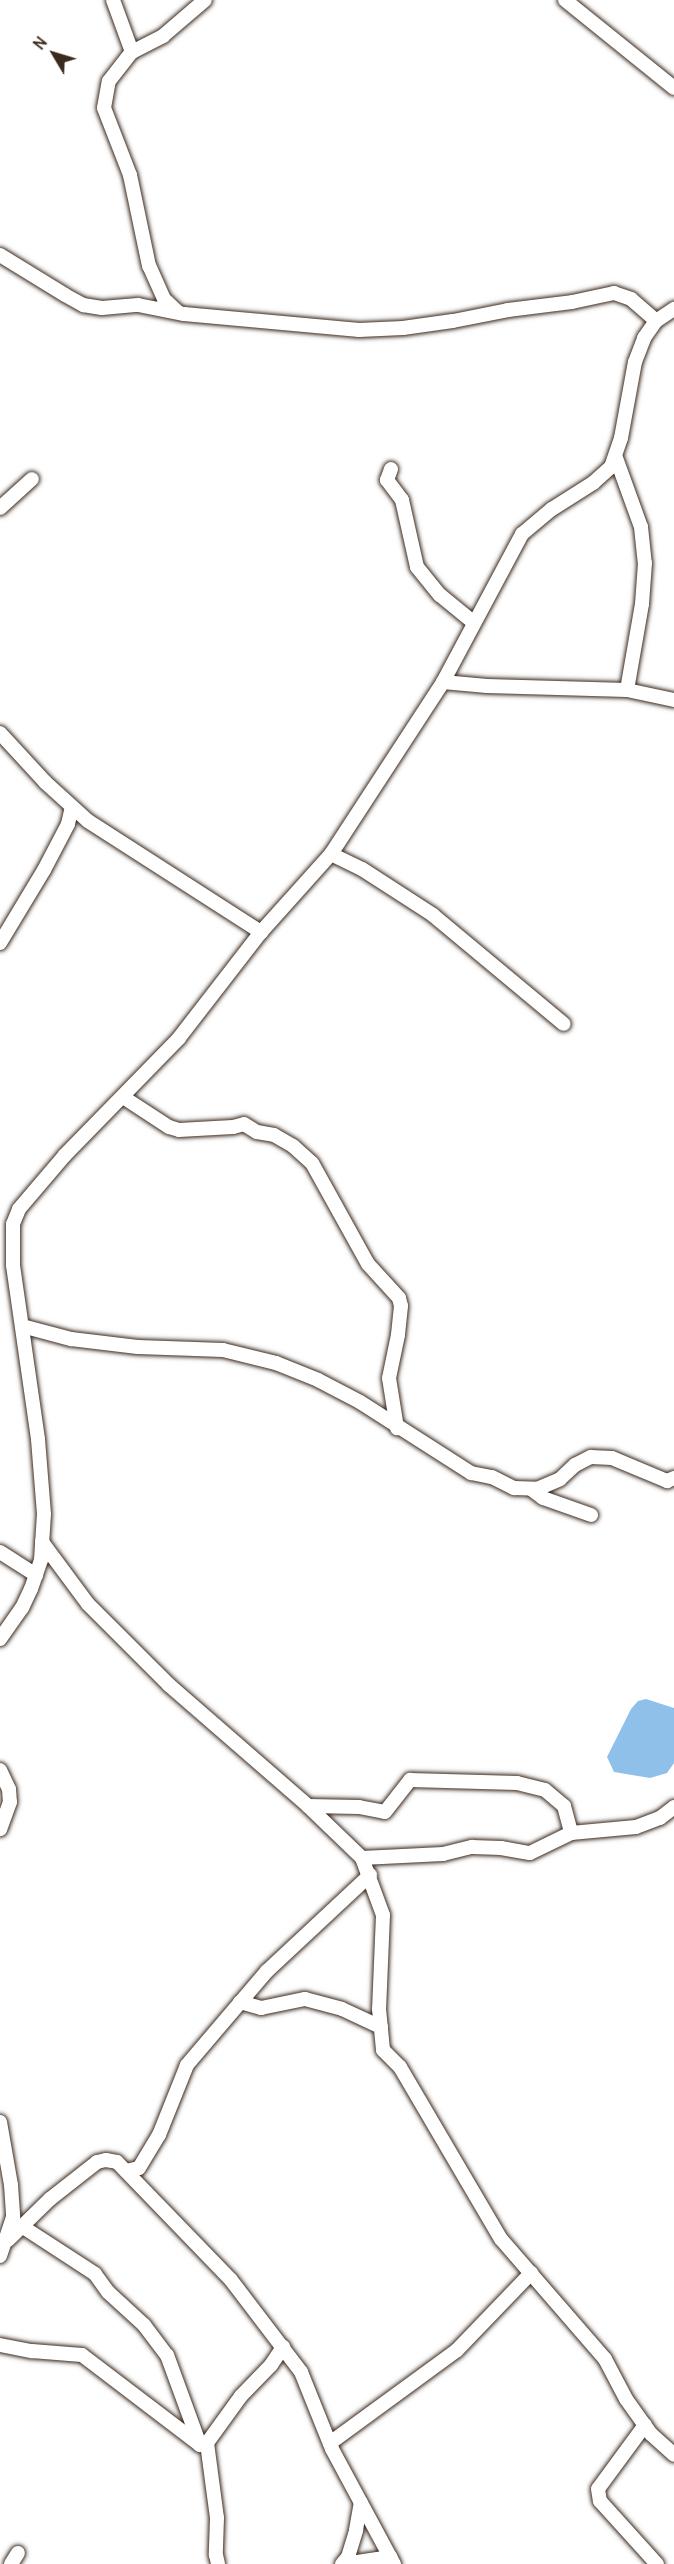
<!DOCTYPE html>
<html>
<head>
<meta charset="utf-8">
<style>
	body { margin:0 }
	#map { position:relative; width:674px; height:2564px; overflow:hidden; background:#fff; font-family:Delius,sans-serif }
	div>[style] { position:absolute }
	.water>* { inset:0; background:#8ec0ea }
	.roads { filter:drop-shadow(0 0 2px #3b2a1e) drop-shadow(0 0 2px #3b2a1e) }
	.minor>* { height:14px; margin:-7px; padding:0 7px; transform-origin:7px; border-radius:7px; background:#fff }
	span { translate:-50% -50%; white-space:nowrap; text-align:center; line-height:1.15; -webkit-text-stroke:6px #fff; paint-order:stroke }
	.north { position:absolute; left:24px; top:24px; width:60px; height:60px; -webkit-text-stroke:4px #fff; paint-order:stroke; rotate:308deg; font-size:16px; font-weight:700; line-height:24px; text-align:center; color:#3b2a1e }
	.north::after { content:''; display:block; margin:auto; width:21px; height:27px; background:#3b2a1e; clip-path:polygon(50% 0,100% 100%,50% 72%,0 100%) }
</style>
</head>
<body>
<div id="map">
	<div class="water">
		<div style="clip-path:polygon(646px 1699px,674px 1708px,674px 1763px,667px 1773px,650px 1778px,614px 1772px,607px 1757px,631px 1709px,638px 1701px)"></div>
	</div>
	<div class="roads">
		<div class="minor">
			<div style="left:113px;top:0;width:55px;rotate:69.9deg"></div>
			<div style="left:565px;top:0;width:140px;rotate:38.9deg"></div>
			<div style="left:0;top:255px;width:76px;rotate:31.6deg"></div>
			<div style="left:65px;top:295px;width:21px;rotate:29deg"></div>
			<div style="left:83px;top:305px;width:19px;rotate:9deg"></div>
			<div style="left:102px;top:308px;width:36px;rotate:-5deg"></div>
			<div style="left:138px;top:305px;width:47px;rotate:11.1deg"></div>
			<div style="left:184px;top:314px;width:176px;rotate:5.2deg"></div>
			<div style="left:359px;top:330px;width:44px;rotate:-2.6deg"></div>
			<div style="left:403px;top:328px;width:50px;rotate:-8deg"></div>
			<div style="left:453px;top:321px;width:56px;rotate:-11.3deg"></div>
			<div style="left:508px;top:310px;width:64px;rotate:-7.1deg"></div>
			<div style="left:572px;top:302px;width:43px;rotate:-12.1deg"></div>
			<div style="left:614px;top:293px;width:18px;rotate:19deg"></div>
			<div style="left:631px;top:299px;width:33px;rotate:41deg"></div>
			<div style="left:178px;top:312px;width:19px;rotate:-137deg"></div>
			<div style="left:164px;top:299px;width:36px;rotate:-114deg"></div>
			<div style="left:149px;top:266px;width:93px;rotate:-101.8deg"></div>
			<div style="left:130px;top:175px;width:72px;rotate:-111.2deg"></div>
			<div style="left:104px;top:108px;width:27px;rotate:-80deg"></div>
			<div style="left:109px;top:81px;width:37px;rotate:-52deg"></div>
			<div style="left:132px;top:52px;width:35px;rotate:-27deg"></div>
			<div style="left:163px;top:36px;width:55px;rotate:-40.6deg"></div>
			<div style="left:616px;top:458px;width:73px;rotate:70.1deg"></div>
			<div style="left:641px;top:527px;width:36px;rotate:84deg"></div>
			<div style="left:645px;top:563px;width:41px;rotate:94.2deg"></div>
			<div style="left:642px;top:604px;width:87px;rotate:99.9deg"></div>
			<div style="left:391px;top:469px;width:12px;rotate:110deg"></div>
			<div style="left:387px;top:480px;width:25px;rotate:53deg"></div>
			<div style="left:402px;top:500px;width:69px;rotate:77.4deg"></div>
			<div style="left:417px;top:567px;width:36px;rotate:51deg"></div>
			<div style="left:440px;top:595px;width:43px;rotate:39.3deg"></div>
			<div style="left:0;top:508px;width:43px;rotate:-42.2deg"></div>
			<div style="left:443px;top:682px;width:44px;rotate:5.2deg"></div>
			<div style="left:487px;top:686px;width:140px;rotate:1.6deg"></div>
			<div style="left:627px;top:690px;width:48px;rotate:12deg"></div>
			<div style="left:0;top:733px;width:67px;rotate:47.4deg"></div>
			<div style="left:45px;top:782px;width:58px;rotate:42.2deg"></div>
			<div style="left:88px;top:821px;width:206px;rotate:32.7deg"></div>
			<div style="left:331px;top:854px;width:34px;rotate:26deg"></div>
			<div style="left:362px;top:869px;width:85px;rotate:32.9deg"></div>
			<div style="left:433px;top:915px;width:170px;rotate:39.8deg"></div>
			<div style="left:0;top:943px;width:85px;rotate:-58.9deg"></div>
			<div style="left:44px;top:870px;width:52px;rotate:-62.4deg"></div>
			<div style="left:68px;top:824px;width:17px;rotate:-77deg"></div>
			<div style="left:123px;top:1097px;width:55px;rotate:33.1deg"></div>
			<div style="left:169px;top:1127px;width:10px;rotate:17deg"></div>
			<div style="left:179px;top:1130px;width:54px;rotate:-3.2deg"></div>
			<div style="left:233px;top:1127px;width:11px;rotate:-15deg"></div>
			<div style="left:244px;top:1124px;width:15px;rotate:32deg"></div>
			<div style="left:257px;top:1132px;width:17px;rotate:10deg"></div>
			<div style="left:274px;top:1135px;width:22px;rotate:30deg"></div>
			<div style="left:293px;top:1146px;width:25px;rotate:42deg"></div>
			<div style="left:312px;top:1163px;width:115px;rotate:61deg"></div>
			<div style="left:368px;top:1264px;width:46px;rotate:47.6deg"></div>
			<div style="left:399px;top:1298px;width:8px;rotate:76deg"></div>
			<div style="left:401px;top:1306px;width:29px;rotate:96deg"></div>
			<div style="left:398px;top:1335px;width:44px;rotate:101.8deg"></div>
			<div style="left:389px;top:1378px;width:51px;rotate:80.9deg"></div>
			<div style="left:22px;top:1326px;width:51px;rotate:14.9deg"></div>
			<div style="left:71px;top:1339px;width:67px;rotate:6.8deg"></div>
			<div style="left:138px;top:1347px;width:85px;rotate:2deg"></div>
			<div style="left:223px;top:1350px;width:55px;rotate:13.8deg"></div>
			<div style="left:276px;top:1363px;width:45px;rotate:22deg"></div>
			<div style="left:318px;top:1380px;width:47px;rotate:27.6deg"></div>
			<div style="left:360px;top:1402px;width:132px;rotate:32.6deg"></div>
			<div style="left:471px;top:1473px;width:21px;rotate:11deg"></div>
			<div style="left:492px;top:1477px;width:25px;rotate:27deg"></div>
			<div style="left:514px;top:1488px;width:23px;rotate:2deg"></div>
			<div style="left:537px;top:1489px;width:25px;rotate:-23deg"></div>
			<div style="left:560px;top:1479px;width:21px;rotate:-43deg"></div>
			<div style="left:575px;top:1465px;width:18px;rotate:-27deg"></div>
			<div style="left:591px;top:1457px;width:21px;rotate:3deg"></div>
			<div style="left:612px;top:1458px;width:60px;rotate:22.7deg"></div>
			<div style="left:667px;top:1481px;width:8px;rotate:-23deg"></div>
			<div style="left:531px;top:1489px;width:15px;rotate:37deg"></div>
			<div style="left:543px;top:1498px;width:51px;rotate:19.5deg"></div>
			<div style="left:42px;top:1542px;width:77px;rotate:53.4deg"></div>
			<div style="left:88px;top:1604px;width:115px;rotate:45deg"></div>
			<div style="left:169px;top:1685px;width:184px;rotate:41deg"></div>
			<div style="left:308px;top:1806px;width:75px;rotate:43.9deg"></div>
			<div style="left:362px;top:1858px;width:61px;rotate:69.8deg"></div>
			<div style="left:383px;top:1915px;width:94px;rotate:92.4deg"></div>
			<div style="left:379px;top:2009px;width:41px;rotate:84.4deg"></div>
			<div style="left:383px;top:2050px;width:24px;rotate:45deg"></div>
			<div style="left:400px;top:2067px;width:199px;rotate:59.6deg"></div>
			<div style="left:501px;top:2239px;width:159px;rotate:49.1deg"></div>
			<div style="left:605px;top:2359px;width:45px;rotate:62.3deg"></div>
			<div style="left:626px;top:2399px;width:43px;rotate:54.5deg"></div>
			<div style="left:651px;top:2434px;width:31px;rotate:42deg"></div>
			<div style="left:0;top:1552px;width:43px;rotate:32.6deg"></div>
			<div style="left:0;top:1639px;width:38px;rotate:-55deg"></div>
			<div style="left:22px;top:1608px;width:21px;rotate:-65deg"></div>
			<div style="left:31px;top:1589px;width:31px;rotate:-71deg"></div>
			<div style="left:41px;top:1560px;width:46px;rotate:-86.3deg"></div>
			<div style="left:44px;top:1514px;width:75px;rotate:-94.6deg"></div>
			<div style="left:38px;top:1439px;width:176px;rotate:-98.2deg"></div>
			<div style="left:13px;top:1265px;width:41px;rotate:-90deg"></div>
			<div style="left:13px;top:1224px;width:16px;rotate:-68deg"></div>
			<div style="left:19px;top:1209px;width:71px;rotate:-49.6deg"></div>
			<div style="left:65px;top:1155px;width:163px;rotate:-45.7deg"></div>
			<div style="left:179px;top:1038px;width:134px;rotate:-52.3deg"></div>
			<div style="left:261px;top:932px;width:105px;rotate:-48.1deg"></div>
			<div style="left:331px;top:854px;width:205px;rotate:-56.9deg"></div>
			<div style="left:443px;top:682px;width:168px;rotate:-61.9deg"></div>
			<div style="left:522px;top:534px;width:39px;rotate:-40deg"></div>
			<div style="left:552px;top:509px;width:49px;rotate:-32.4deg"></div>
			<div style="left:593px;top:483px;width:24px;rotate:-42deg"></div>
			<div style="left:611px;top:467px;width:31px;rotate:-71deg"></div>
			<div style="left:621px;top:438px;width:77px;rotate:-79.6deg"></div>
			<div style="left:635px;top:362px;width:26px;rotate:-69deg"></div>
			<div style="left:644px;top:338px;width:21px;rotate:-55deg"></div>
			<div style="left:656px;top:321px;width:22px;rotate:-34deg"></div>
			<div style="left:0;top:1770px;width:21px;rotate:65deg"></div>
			<div style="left:9px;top:1789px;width:13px;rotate:86deg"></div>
			<div style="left:10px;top:1802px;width:29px;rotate:110deg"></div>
			<div style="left:308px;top:1806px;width:51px;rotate:1.1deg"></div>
			<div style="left:359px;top:1807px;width:26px;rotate:11deg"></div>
			<div style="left:385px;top:1812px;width:41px;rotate:-52deg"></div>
			<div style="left:410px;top:1780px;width:107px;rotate:1.6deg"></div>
			<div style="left:517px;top:1783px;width:29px;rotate:14deg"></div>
			<div style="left:545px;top:1790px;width:25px;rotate:40deg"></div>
			<div style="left:564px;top:1806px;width:28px;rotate:75deg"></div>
			<div style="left:362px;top:1858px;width:81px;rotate:-2.8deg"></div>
			<div style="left:443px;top:1854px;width:30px;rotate:-14deg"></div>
			<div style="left:472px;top:1847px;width:29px;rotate:2deg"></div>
			<div style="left:501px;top:1848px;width:29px;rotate:10deg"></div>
			<div style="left:530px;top:1853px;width:46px;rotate:-26deg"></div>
			<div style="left:571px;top:1833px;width:65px;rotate:-5.3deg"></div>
			<div style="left:636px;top:1827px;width:26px;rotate:-21deg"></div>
			<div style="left:660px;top:1818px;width:18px;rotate:-38deg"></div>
			<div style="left:240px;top:2002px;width:22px;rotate:16deg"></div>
			<div style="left:261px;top:2008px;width:45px;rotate:-11.6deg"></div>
			<div style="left:305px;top:1999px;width:38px;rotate:15deg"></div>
			<div style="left:342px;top:2009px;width:43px;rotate:24.8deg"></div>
			<div style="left:0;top:2122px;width:64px;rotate:80.1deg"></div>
			<div style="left:11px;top:2185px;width:32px;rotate:86deg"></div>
			<div style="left:13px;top:2217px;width:41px;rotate:108.4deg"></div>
			<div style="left:126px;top:2171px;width:13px;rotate:-13deg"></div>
			<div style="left:139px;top:2168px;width:39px;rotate:-59deg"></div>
			<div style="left:159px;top:2135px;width:75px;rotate:-68.2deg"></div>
			<div style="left:187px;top:2065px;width:123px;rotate:-49.6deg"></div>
			<div style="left:267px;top:1971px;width:141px;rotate:-43deg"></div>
			<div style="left:23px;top:2227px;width:86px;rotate:33.1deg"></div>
			<div style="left:95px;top:2274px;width:22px;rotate:54deg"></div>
			<div style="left:108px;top:2292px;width:49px;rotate:42.5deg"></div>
			<div style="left:144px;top:2325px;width:38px;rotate:53deg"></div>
			<div style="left:167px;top:2355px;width:96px;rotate:69.9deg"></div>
			<div style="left:8px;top:2240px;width:59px;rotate:-44.3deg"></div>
			<div style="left:50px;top:2199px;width:60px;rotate:-38.2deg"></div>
			<div style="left:97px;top:2162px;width:9px;rotate:-13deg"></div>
			<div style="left:106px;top:2160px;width:11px;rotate:10deg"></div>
			<div style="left:117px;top:2162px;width:164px;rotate:46deg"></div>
			<div style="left:231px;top:2280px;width:116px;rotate:52.7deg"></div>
			<div style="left:301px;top:2372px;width:83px;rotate:68.1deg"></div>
			<div style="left:332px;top:2449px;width:131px;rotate:61.7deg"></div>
			<div style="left:0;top:2345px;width:33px;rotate:11deg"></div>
			<div style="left:32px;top:2351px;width:50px;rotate:4.6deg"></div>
			<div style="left:82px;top:2355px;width:148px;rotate:37.3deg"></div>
			<div style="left:200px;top:2445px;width:7px;rotate:-16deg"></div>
			<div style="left:207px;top:2443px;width:58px;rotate:-54.1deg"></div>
			<div style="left:241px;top:2396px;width:43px;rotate:-45.9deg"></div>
			<div style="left:271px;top:2365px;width:22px;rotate:-56deg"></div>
			<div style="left:645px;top:2425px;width:79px;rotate:126.3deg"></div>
			<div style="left:598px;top:2489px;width:12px;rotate:81deg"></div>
			<div style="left:600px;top:2501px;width:85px;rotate:47.9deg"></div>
			<div style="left:207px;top:2443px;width:76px;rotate:82.4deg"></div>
			<div style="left:217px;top:2518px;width:37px;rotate:92deg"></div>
			<div style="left:216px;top:2555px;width:9px;rotate:77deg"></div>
			<div style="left:330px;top:2443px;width:157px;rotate:-36.2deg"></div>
			<div style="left:457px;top:2350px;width:107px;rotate:-46.1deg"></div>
			<div style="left:11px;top:2564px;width:13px;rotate:-58deg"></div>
			<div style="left:342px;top:2564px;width:9px;rotate:-49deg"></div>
			<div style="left:348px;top:2557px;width:28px;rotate:-73deg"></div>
			<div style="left:356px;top:2530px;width:28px;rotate:-80deg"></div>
			<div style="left:344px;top:2564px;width:47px;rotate:-8.7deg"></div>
		</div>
	</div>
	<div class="north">N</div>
</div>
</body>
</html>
